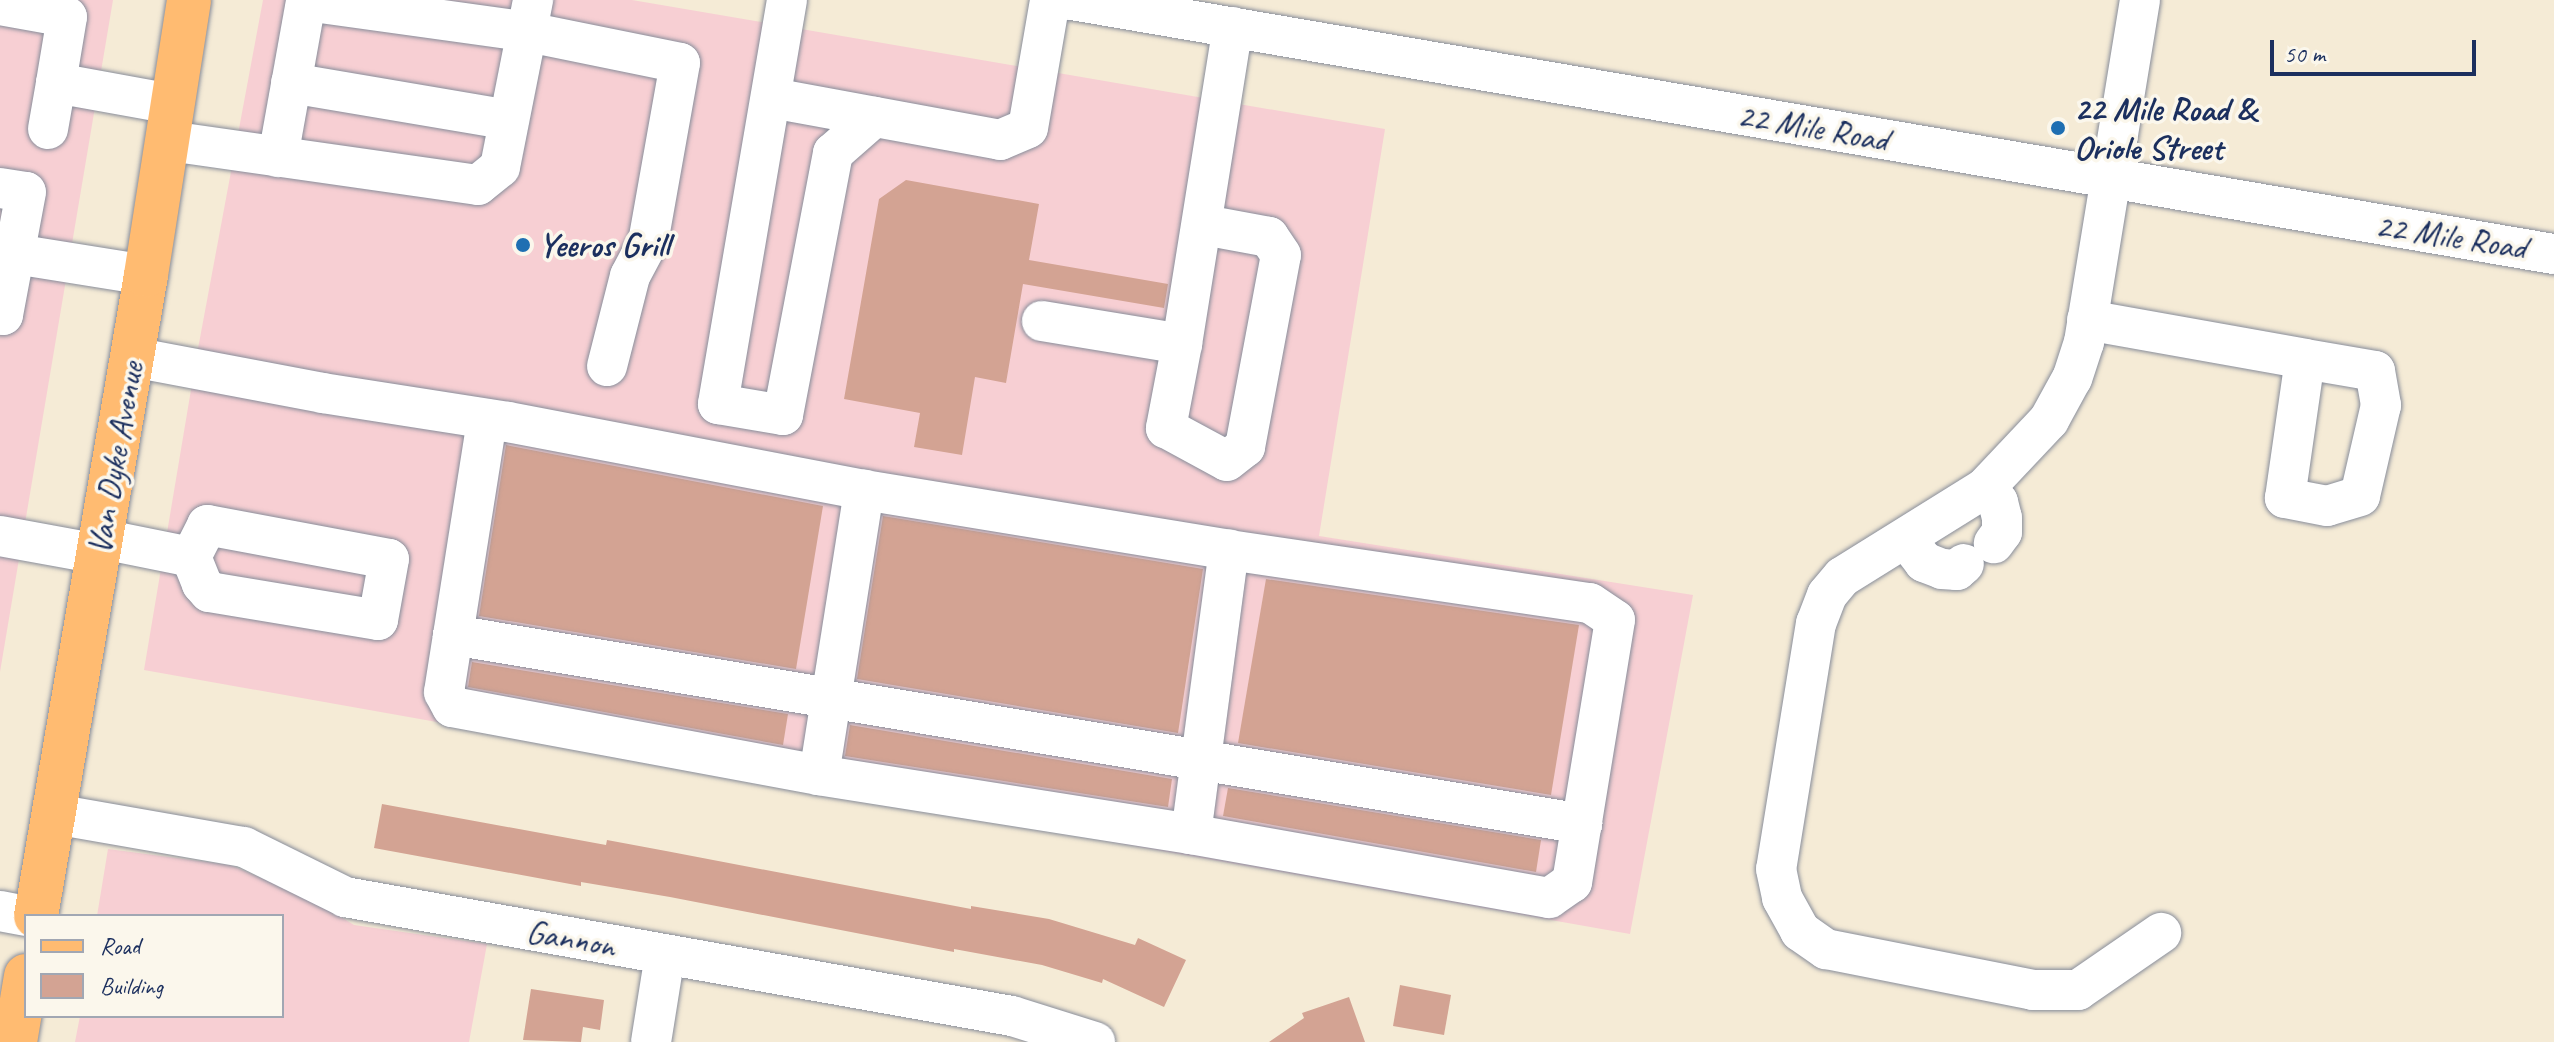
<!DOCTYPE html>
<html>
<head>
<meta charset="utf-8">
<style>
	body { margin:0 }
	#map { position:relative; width:2554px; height:1042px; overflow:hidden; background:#f5ebd6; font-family:Caveat,sans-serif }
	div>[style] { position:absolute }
	.built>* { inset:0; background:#f7cfd3 }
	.building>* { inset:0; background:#d3a393 }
	.roads { filter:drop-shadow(0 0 2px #888d9a) drop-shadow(0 0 2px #888d9a) }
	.minor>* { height:40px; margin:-20px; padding:0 20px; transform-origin:20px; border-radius:20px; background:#fff }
	.major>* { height:44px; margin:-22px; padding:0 22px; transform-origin:22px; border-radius:22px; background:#ffbb71 }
	.dots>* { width:22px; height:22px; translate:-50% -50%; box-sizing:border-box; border:4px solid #fbf7ec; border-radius:50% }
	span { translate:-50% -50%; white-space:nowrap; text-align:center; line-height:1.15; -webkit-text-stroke:7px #fbf7ec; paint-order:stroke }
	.poi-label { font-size:34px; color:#1b2f5e; font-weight:700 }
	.left { translate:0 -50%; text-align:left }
	.street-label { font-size:34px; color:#1b2f5e }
	.legend { position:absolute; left:24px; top:914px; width:260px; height:104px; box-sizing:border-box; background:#fbf7ec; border:2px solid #a1a7b3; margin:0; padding:10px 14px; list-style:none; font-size:24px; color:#1b2f5e }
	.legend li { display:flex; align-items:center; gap:16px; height:40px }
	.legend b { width:40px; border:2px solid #a1a7b3 }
	.scale { position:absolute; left:2270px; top:40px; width:206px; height:36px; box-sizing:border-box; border:4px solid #1b2f5e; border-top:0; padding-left:10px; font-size:24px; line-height:28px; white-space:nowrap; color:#1b2f5e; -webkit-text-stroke:6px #fbf7ec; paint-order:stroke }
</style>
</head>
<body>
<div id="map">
	<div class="built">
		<div style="clip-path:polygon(0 0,113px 0,0 672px)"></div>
		<div style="clip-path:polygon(263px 0,632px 0,1385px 129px,1319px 536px,1693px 595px,1630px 934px,144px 670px,197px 354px)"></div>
		<div style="clip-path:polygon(108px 849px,230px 865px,310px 898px,354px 925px,487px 944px,469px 1042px,75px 1042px,80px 1016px,282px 1016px,282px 916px,97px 916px)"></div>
	</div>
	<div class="building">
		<div style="clip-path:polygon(906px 180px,1039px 204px,1029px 260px,1168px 284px,1164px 308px,1023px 284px,1006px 383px,975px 377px,962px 455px,914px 447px,920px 413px,844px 399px,879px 199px)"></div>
		<div style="clip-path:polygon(506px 445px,823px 506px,796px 669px,479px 616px)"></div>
		<div style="clip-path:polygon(883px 516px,1203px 569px,1178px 733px,857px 679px)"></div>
		<div style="clip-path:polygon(1266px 579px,1579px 625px,1551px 795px,1238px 743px)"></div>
		<div style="clip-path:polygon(472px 662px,788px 714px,783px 745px,468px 687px)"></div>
		<div style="clip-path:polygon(850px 725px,1172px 779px,1168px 807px,845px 756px)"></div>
		<div style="clip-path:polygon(1228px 788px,1541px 840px,1536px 872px,1223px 816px)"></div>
		<div style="clip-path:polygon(382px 804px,606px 845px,607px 840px,666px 851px,971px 909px,971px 906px,1049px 919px,1135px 945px,1138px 938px,1186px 960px,1164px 1007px,1103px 979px,1102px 983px,1042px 965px,954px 949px,954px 952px,670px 897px,581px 882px,581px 886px,374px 848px)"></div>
		<div style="clip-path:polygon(1400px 985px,1451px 995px,1444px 1035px,1393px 1026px)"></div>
		<div style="clip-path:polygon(531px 989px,604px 1000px,600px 1030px,583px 1027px,581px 1042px,523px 1040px)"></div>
		<div style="clip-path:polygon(1349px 997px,1365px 1042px,1269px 1042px,1304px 1018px,1302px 1013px)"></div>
	</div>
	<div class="roads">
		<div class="minor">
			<div style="left:787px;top:0;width:410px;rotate:99.7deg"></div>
			<div style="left:718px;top:404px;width:66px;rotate:9.6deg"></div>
			<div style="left:783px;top:415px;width:267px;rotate:-79.2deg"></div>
			<div style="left:833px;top:153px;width:55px;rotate:-41.3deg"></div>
			<div style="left:1072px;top:0;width:1504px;rotate:9.73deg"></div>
			<div style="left:2140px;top:0;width:347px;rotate:99.3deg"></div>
			<div style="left:2084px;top:342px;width:38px;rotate:108deg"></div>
			<div style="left:2072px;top:378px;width:48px;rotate:118.7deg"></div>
			<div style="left:2049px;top:420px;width:93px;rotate:133.3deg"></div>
			<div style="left:1985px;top:488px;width:168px;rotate:148.1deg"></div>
			<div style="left:1842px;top:577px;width:23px;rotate:130deg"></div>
			<div style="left:1827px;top:595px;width:30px;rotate:111deg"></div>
			<div style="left:1816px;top:623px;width:249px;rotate:99.2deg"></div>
			<div style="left:1776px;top:869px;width:30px;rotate:78deg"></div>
			<div style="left:1782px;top:898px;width:38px;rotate:61deg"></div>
			<div style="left:1800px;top:931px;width:32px;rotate:35deg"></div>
			<div style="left:1826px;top:949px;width:211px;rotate:11.2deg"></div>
			<div style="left:2033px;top:990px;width:45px"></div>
			<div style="left:2078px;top:990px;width:101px;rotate:-34.5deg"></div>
			<div style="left:0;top:5px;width:68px;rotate:10.2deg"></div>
			<div style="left:67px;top:17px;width:67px;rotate:99.5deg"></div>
			<div style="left:56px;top:83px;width:117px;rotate:10.3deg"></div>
			<div style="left:291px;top:83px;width:221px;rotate:9.6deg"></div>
			<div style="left:772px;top:98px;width:232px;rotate:10.4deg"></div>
			<div style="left:1000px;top:140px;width:30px;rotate:-23deg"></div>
			<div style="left:1028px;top:128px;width:130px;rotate:-80.2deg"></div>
			<div style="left:48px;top:129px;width:47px;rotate:-80.1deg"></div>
			<div style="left:169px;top:141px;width:312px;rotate:8.1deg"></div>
			<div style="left:478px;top:185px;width:28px;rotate:-39deg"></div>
			<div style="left:500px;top:167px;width:170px;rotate:-78.8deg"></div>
			<div style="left:278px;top:157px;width:158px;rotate:-79.8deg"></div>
			<div style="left:306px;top:1px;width:224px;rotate:7.9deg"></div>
			<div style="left:528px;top:32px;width:155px;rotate:11.5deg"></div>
			<div style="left:680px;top:63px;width:182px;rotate:100.1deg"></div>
			<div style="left:648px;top:242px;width:38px;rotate:118deg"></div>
			<div style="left:630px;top:276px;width:93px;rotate:104.3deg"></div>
			<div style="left:0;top:188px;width:26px;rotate:9deg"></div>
			<div style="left:26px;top:192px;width:125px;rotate:100.6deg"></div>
			<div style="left:3px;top:315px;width:3px;rotate:-162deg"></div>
			<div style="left:15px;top:254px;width:133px;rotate:9.1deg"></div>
			<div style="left:2087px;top:320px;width:221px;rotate:10.1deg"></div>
			<div style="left:2305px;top:359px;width:71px;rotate:9.7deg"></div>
			<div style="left:2375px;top:371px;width:35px;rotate:80deg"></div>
			<div style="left:2381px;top:405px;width:93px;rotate:103deg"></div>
			<div style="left:2360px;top:496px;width:34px;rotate:163deg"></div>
			<div style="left:2327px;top:506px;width:43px;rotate:-169.2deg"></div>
			<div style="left:2285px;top:498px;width:140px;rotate:-81.8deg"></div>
			<div style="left:1042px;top:321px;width:142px;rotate:9.3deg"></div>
			<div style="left:1182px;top:344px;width:321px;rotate:-80.9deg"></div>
			<div style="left:1182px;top:344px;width:86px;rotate:100.8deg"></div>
			<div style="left:1166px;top:428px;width:69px;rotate:28.4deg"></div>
			<div style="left:1227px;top:461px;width:23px;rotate:-38deg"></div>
			<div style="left:1245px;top:447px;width:195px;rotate:-79.4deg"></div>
			<div style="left:1281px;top:255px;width:22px;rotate:-124deg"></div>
			<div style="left:1269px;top:237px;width:66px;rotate:-169.5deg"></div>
			<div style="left:133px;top:357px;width:193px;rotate:10.7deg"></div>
			<div style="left:323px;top:393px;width:187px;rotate:8.9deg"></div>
			<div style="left:508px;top:422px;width:362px;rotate:10.8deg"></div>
			<div style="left:864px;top:490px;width:370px;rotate:9.3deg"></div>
			<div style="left:1229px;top:550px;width:365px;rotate:8.4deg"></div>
			<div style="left:1590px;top:603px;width:30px;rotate:34deg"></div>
			<div style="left:1615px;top:620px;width:266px;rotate:99.3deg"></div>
			<div style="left:1572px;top:882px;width:28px;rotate:145deg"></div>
			<div style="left:1549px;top:898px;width:364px;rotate:-169.9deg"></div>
			<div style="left:1191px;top:834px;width:377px;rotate:-171deg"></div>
			<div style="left:819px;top:775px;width:373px;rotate:-169.5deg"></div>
			<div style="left:452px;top:707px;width:17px;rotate:-118deg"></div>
			<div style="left:444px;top:692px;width:276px;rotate:-81deg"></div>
			<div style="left:1985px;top:488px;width:19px;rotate:47deg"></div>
			<div style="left:1998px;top:502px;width:16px;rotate:76deg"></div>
			<div style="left:2002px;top:518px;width:14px;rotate:90deg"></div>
			<div style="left:2002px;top:532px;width:14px;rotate:126deg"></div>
			<div style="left:207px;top:525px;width:185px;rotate:10.6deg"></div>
			<div style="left:389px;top:559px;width:62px;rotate:100.2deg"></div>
			<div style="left:378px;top:620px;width:171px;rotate:-170.6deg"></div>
			<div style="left:209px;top:592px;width:11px;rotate:-131deg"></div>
			<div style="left:202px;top:584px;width:29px;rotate:-112deg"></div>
			<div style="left:191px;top:557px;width:36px;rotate:-63deg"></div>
			<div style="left:0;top:536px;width:101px;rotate:10.3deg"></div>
			<div style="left:102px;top:539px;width:91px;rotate:11.4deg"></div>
			<div style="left:1907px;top:540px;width:28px;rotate:52deg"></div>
			<div style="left:1924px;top:562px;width:19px;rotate:21deg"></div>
			<div style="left:1942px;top:569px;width:15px;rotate:4deg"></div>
			<div style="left:1957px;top:570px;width:9px;rotate:-41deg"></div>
			<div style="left:453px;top:635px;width:1145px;rotate:9.5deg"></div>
			<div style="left:819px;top:775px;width:289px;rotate:-81deg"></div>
			<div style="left:54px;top:814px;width:193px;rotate:9.9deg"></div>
			<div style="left:244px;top:847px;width:113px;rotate:26.3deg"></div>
			<div style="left:345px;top:897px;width:678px;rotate:10.12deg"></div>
			<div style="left:1012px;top:1016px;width:87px;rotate:17.4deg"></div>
			<div style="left:1191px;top:834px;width:287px;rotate:-82.4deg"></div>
			<div style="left:0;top:911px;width:26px;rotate:11deg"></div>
			<div style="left:651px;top:1042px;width:88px;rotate:-80.9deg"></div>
		</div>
		<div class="major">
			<div style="left:36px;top:916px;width:650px;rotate:-80.26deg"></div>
			<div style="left:146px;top:275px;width:278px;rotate:-81.1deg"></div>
			<div style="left:15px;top:1042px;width:67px;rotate:-80.5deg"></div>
		</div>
	</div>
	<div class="dots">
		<div style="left:2058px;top:128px;background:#1f6fb2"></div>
		<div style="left:523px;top:245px;background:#1f6fb2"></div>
	</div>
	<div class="poi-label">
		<span class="left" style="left:2074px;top:128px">22 Mile Road &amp;<br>Oriole Street</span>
		<span class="left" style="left:539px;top:245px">Yeeros Grill</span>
	</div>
	<div class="street-label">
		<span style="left:1813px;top:127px;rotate:10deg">22 Mile Road</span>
		<span style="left:2451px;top:236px;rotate:9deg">22 Mile Road</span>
		<span style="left:115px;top:458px;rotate:-80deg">Van Dyke Avenue</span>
		<span style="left:571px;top:938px;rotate:10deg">Gannon</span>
	</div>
	<ul class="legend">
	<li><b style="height:10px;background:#ffbb71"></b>Road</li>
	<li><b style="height:22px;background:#d3a393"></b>Building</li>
	</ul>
	<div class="scale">50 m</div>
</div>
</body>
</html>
